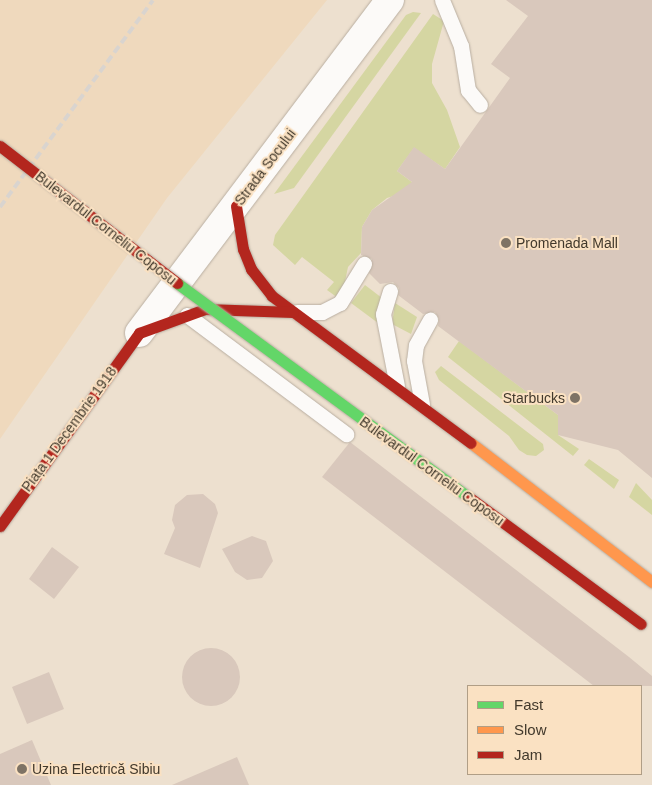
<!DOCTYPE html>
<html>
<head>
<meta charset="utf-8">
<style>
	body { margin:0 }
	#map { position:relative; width:652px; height:785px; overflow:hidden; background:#ede0cf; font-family:Helvetica,sans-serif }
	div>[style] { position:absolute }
	.built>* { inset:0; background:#efd9bd }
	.green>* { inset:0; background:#d5d6a2 }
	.building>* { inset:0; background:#d9c8bc }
	.round { border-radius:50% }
	.roads { filter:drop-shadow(0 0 1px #b9aea1) drop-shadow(0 0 1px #b9aea1) }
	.lane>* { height:15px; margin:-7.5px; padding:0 7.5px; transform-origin:7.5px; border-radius:7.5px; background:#fcfaf8 }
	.street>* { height:28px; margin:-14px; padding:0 14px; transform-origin:14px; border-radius:14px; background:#fcfaf8 }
	.slow>* { height:11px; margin:-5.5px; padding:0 5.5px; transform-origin:5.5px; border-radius:5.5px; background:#ff974d }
	.jam>* { height:11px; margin:-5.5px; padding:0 5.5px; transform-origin:5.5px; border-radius:5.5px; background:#b3261e }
	.rail>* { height:4px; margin-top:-2px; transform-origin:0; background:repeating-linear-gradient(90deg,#d9d4cf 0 8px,transparent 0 12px) }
	.bridges { filter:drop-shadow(0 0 1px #b9aea1) drop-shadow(0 0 1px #b9aea1) }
	.fast-bridge>* { height:11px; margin:-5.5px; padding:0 5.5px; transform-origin:5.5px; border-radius:5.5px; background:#63d668 }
	.jam-bridge>* { height:11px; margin:-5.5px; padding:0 5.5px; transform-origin:5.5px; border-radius:5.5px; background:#b3261e }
	.dots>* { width:14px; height:14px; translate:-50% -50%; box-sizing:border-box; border:2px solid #fae1c2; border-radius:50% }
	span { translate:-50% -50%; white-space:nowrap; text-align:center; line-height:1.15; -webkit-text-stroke:4px #fae1c2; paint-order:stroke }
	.street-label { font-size:14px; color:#42392c }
	.poi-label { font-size:14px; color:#42392c }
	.left { translate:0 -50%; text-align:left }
	.right { translate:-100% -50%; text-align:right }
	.legend { position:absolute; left:467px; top:685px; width:175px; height:90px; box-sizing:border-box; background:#fae1c2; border:1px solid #b09e86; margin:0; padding:6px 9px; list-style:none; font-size:15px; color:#42392c }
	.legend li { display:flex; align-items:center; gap:10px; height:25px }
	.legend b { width:25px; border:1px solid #b09e86 }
</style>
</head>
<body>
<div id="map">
	<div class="built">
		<div style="clip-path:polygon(0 0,327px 0,167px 198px,0 439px)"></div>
	</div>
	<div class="green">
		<div style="clip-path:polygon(413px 12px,421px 13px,294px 188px,274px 194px,406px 15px)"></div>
		<div style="clip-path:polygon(433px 14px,444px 21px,432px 64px,432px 83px,447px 110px,460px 147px,445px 169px,414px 148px,397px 171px,420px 188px,387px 198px,372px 210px,362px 227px,361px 253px,348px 267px,343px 291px,338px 298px,327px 290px,334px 282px,302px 257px,295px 265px,273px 245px,275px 235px)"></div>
		<div style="clip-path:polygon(365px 285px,382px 298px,378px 323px,351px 303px)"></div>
		<div style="clip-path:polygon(395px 303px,417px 317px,411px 334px,392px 324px)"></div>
		<div style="clip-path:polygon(459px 341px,558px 415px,558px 435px,579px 449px,573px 456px,448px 357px)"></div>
		<div style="clip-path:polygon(441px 366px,543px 444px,544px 450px,536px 456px,527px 455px,519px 450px,509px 436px,439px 380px,435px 372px)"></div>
		<div style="clip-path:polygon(589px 459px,619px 480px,614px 489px,584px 465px)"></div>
		<div style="clip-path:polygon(636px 483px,652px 500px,652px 515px,629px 497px)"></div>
	</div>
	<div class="building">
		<div style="clip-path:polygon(506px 0,652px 0,652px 478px,618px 450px,558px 435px,558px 415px,438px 326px,439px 319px,435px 312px,423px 314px,398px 295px,399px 288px,393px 282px,380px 284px,369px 273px,372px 259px,361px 255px,362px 227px,372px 210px,412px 182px,397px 171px,414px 147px,445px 169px,510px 78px,491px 64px,528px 16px)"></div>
		<div style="clip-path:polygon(350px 442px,629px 657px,652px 676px,652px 686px,594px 686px,322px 477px)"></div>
		<div style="clip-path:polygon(203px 494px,215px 504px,218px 513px,200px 568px,164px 554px,175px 528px,172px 520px,175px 505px,187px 495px)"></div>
		<div style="clip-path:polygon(252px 536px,266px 541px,273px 561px,262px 578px,247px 580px,235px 572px,222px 549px)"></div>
		<div style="clip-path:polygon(52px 547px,79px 567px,54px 599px,29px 579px)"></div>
		<div class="round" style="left:182px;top:648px;width:58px;height:58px"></div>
		<div style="clip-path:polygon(49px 672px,64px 709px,27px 724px,12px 687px)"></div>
		<div style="clip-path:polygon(32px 740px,51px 785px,0 785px,0 754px)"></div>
		<div style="clip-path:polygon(237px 757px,249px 785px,172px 785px)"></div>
	</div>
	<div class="roads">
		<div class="lane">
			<div style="left:442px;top:0;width:50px;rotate:67.6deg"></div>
			<div style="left:461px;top:46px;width:45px;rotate:81deg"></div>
			<div style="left:468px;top:90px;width:19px;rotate:51deg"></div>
			<div style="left:390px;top:291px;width:24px;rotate:107deg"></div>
			<div style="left:383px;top:314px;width:73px;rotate:79deg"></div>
			<div style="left:297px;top:312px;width:25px"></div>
			<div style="left:322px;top:312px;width:20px;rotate:-27deg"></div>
			<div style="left:340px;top:303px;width:46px;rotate:-58.4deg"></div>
			<div style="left:187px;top:315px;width:199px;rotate:36.8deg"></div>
			<div style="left:422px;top:404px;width:44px;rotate:-100.5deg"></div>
			<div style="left:414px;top:361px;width:16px;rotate:-83deg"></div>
			<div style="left:416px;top:345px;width:29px;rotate:-61deg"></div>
		</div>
		<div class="street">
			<div style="left:139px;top:333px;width:417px;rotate:-53deg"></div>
		</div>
		<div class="slow">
			<div style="left:471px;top:443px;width:228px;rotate:37.5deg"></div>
		</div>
		<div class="jam">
			<div style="left:236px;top:206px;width:44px;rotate:80.8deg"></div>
			<div style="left:243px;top:249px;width:22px;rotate:68deg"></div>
			<div style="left:251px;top:269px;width:34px;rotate:52deg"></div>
			<div style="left:272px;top:296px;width:247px;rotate:36.5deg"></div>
			<div style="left:0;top:526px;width:238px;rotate:-54.2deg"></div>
			<div style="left:139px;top:333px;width:70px;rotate:-20deg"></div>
			<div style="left:205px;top:309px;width:88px;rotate:2deg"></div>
		</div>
	</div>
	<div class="rail">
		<div style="left:0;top:207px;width:257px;rotate:-53.5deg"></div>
	</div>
	<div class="bridges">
		<div class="fast-bridge">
			<div style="left:177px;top:283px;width:363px;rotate:36.3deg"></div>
		</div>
		<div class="jam-bridge">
			<div style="left:0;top:146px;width:224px;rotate:37.7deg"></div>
			<div style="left:470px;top:498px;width:212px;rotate:36.4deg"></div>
		</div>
	</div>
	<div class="dots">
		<div style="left:506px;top:243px;background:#7e7365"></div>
		<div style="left:575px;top:398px;background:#7e7365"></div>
		<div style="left:22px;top:769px;background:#7e7365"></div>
	</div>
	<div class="street-label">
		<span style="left:265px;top:167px;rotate:-53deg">Strada Socului</span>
		<span style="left:106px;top:228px;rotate:38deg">Bulevardul Corneliu Coposu</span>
		<span style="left:69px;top:429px;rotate:-54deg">Piața 1 Decembrie 1918</span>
		<span style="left:432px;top:471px;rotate:36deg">Bulevardul Corneliu Coposu</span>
	</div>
	<div class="poi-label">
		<span class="left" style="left:516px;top:243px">Promenada Mall</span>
		<span class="right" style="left:565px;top:398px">Starbucks</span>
		<span class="left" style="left:32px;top:769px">Uzina Electrică Sibiu</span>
	</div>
	<ul class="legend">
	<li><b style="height:6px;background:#63d668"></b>Fast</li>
	<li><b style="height:6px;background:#ff974d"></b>Slow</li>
	<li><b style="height:6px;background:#b3261e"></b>Jam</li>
	</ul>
</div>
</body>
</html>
